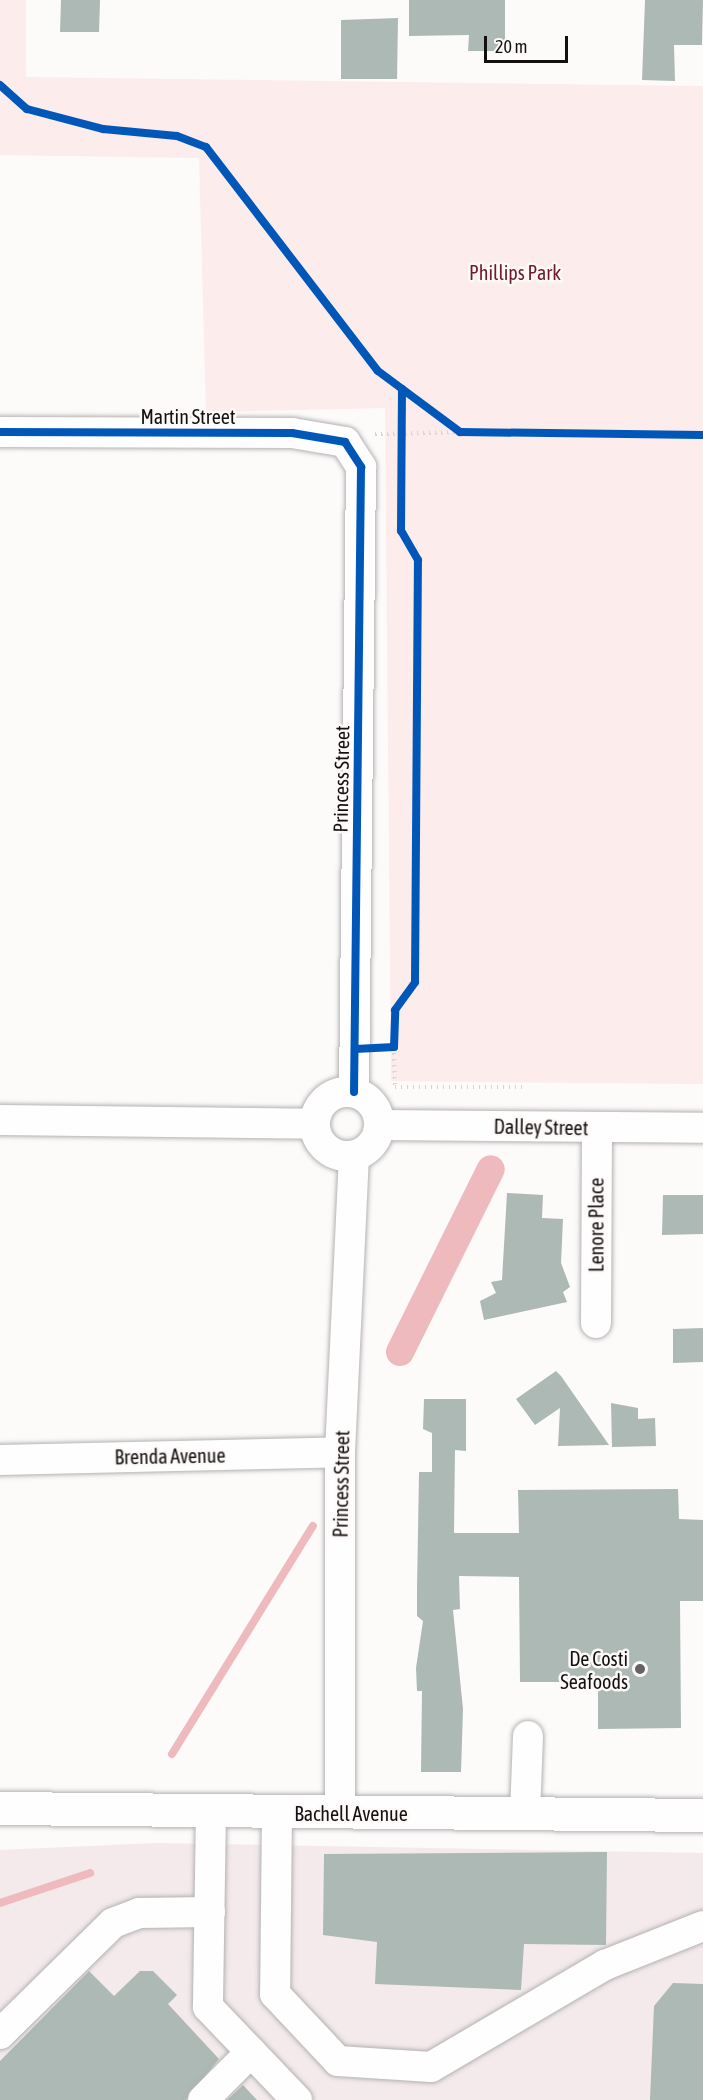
<!DOCTYPE html>
<html>
<head>
<meta charset="utf-8">
<style>
	body { margin:0 }
	#map { position:relative; width:703px; height:2100px; overflow:hidden; background:#fdfafa; font-family:"Asap Condensed",sans-serif }
	div>[style] { position:absolute }
	.built>* { inset:0; background:#f4eaeb }
	.green>* { inset:0; background:#fcecec }
	.stream>* { height:8px; margin:-4px; padding:0 4px; transform-origin:4px; border-radius:4px; background:#eebabe }
	.canal>* { height:28px; margin:-14px; padding:0 14px; transform-origin:14px; border-radius:14px; background:#eebabe }
	.building>* { inset:0; background:#acb9b4 }
	.path>* { height:4px; margin-top:-2px; transform-origin:0; background:repeating-linear-gradient(90deg,#d5d5d5 0 1.5px,transparent 0 6px) }
	.roads { filter:drop-shadow(0 0 2px #b4b2b2) drop-shadow(0 0 2px #b4b2b2) }
	.minor>* { height:30px; margin:-15px; padding:0 15px; transform-origin:15px; border-radius:15px; background:#fffefe }
	.minor>.ring { margin:-15px; padding:0; box-sizing:content-box; background:none; border:30px solid #fffefe; border-radius:50% }
	.major>* { height:33px; margin:-16.5px; padding:0 16.5px; transform-origin:16.5px; border-radius:16.5px; background:#fffefe }
	.cycleway>* { height:8px; margin:-4px; padding:0 4px; transform-origin:4px; border-radius:4px; background:#0057b8 }
	.dots>* { width:16px; height:16px; translate:-50% -50%; box-sizing:border-box; border:3px solid #fef9f9; border-radius:50% }
	span { translate:-50% -50%; white-space:nowrap; text-align:center; line-height:1.15; -webkit-text-stroke:5px #fef9f9; paint-order:stroke }
	.park-label { font-size:20px; color:#6e1a2a }
	.street-label { font-size:20px; color:#121010 }
	.poi-label { font-size:20px; color:#121010 }
	.right { translate:-100% -50%; text-align:right }
	.scale { position:absolute; left:484px; top:36px; width:84px; height:27px; box-sizing:border-box; border:3px solid #121010; border-top:0; padding-left:8px; font-size:18px; line-height:21px; white-space:nowrap; color:#121010; -webkit-text-stroke:4px #fef9f9; paint-order:stroke }
</style>
</head>
<body>
<div id="map">
	<div class="built">
		<div style="clip-path:polygon(157px 1843px,703px 1853px,703px 2100px,0 2100px,0 1850px)"></div>
	</div>
	<div class="green">
		<div style="clip-path:polygon(0 0,26px 0,26px 77px,703px 86px,703px 1084px,391px 1081px,385px 408px,206px 412px,199px 158px,0 155px)"></div>
	</div>
	<div class="stream">
		<div style="left:172px;top:1754px;width:268px;rotate:-58.3deg"></div>
		<div style="left:0;top:1903px;width:95px;rotate:-18.4deg"></div>
	</div>
	<div class="canal">
		<div style="left:400px;top:1352px;width:204px;rotate:-63.6deg"></div>
	</div>
	<div class="building">
		<div style="clip-path:polygon(61px 0,100px 0,99px 32px,60px 32px)"></div>
		<div style="clip-path:polygon(409px 0,505px 0,505px 51px,468px 51px,469px 35px,409px 36px)"></div>
		<div style="clip-path:polygon(645px 0,703px 0,702px 45px,674px 45px,675px 81px,642px 80px)"></div>
		<div style="clip-path:polygon(398px 18px,397px 79px,341px 79px,341px 20px)"></div>
		<div style="clip-path:polygon(507px 1193px,543px 1195px,542px 1218px,563px 1219px,561px 1263px,570px 1287px,563px 1292px,567px 1302px,484px 1320px,480px 1301px,496px 1293px,491px 1282px,502px 1280px)"></div>
		<div style="clip-path:polygon(663px 1195px,703px 1195px,703px 1234px,662px 1235px)"></div>
		<div style="clip-path:polygon(703px 1328px,703px 1362px,673px 1363px,673px 1329px)"></div>
		<div style="clip-path:polygon(556px 1371px,561px 1376px,609px 1445px,558px 1446px,560px 1408px,535px 1425px,516px 1399px)"></div>
		<div style="clip-path:polygon(424px 1399px,466px 1399px,466px 1451px,455px 1450px,454px 1533px,519px 1533px,518px 1490px,678px 1489px,679px 1519px,703px 1520px,703px 1601px,680px 1601px,681px 1728px,598px 1729px,598px 1682px,520px 1682px,519px 1577px,459px 1576px,460px 1609px,453px 1610px,463px 1709px,461px 1772px,421px 1772px,422px 1691px,417px 1691px,416px 1668px,423px 1621px,417px 1616px,417px 1590px,419px 1472px,432px 1472px,432px 1433px,423px 1429px)"></div>
		<div style="clip-path:polygon(611px 1403px,638px 1408px,638px 1419px,655px 1418px,656px 1446px,612px 1447px)"></div>
		<div style="clip-path:polygon(607px 1852px,606px 1945px,524px 1944px,521px 1990px,375px 1984px,377px 1942px,323px 1935px,324px 1854px)"></div>
		<div style="clip-path:polygon(89px 1971px,114px 1996px,140px 1971px,153px 1971px,177px 1995px,168px 2004px,219px 2059px,186px 2100px,0 2100px,0 2061px)"></div>
		<div style="clip-path:polygon(673px 1983px,703px 1984px,703px 2100px,650px 2100px,654px 2006px)"></div>
		<div style="clip-path:polygon(243px 2085px,257px 2100px,227px 2100px)"></div>
	</div>
	<div class="path">
		<div style="left:375px;top:434px;width:85px;rotate:-1.3deg"></div>
		<div style="left:394px;top:1047px;width:40px;rotate:88.6deg"></div>
		<div style="left:395px;top:1087px;width:127px"></div>
	</div>
	<div class="roads">
		<div class="minor">
			<div style="left:0;top:432px;width:292px;rotate:0.2deg"></div>
			<div style="left:292px;top:433px;width:54px;rotate:9.6deg"></div>
			<div style="left:345px;top:442px;width:30px;rotate:57deg"></div>
			<div style="left:361px;top:467px;width:625px;rotate:90.64deg"></div>
			<div class="ring" style="left:315px;top:1092px;width:34px;height:34px"></div>
			<div style="left:0;top:1120px;width:314px;rotate:0.7deg"></div>
			<div style="left:379px;top:1125px;width:324px;rotate:0.5deg"></div>
			<div style="left:596px;top:1323px;width:196px;rotate:-89.7deg"></div>
			<div style="left:0;top:1460px;width:340px;rotate:-1.3deg"></div>
			<div style="left:211px;top:1811px;width:196px;rotate:90.9deg"></div>
			<div style="left:208px;top:2007px;width:129px;rotate:46.3deg"></div>
			<div style="left:277px;top:1812px;width:182px;rotate:90.6deg"></div>
			<div style="left:275px;top:1994px;width:92px;rotate:46.8deg"></div>
			<div style="left:338px;top:2061px;width:93px;rotate:3.7deg"></div>
			<div style="left:431px;top:2067px;width:202px;rotate:-30.4deg"></div>
			<div style="left:605px;top:1965px;width:105px;rotate:-21.7deg"></div>
			<div style="left:340px;top:1813px;width:361px;rotate:-90deg"></div>
			<div style="left:340px;top:1452px;width:296px;rotate:-87.3deg"></div>
			<div style="left:525px;top:1814px;width:78px;rotate:-87.8deg"></div>
			<div style="left:0;top:2034px;width:158px;rotate:-44.5deg"></div>
			<div style="left:113px;top:1923px;width:28px;rotate:-21deg"></div>
			<div style="left:139px;top:1913px;width:71px;rotate:-0.8deg"></div>
			<div style="left:203px;top:2100px;width:68px;rotate:-45deg"></div>
		</div>
		<div class="major">
			<div style="left:0;top:1808px;width:703px;rotate:0.57deg"></div>
		</div>
	</div>
	<div class="cycleway">
		<div style="left:0;top:85px;width:36px;rotate:42deg"></div>
		<div style="left:27px;top:109px;width:79px;rotate:14.7deg"></div>
		<div style="left:103px;top:129px;width:74px;rotate:5.4deg"></div>
		<div style="left:177px;top:136px;width:31px;rotate:21deg"></div>
		<div style="left:206px;top:147px;width:282px;rotate:52.5deg"></div>
		<div style="left:378px;top:371px;width:102px;rotate:36.6deg"></div>
		<div style="left:460px;top:432px;width:243px;rotate:0.7deg"></div>
		<div style="left:0;top:432px;width:292px;rotate:0.2deg"></div>
		<div style="left:292px;top:433px;width:54px;rotate:9.6deg"></div>
		<div style="left:345px;top:442px;width:30px;rotate:57deg"></div>
		<div style="left:361px;top:467px;width:625px;rotate:90.64deg"></div>
		<div style="left:355px;top:1049px;width:39px;rotate:-3deg"></div>
		<div style="left:394px;top:1047px;width:37px;rotate:-88deg"></div>
		<div style="left:395px;top:1010px;width:34px;rotate:-54deg"></div>
		<div style="left:415px;top:982px;width:422px;rotate:-89.6deg"></div>
		<div style="left:418px;top:560px;width:34px;rotate:-120deg"></div>
		<div style="left:401px;top:531px;width:142px;rotate:-89.6deg"></div>
	</div>
	<div class="dots">
		<div style="left:640px;top:1669px;background:#646262"></div>
	</div>
	<div class="park-label">
		<span style="left:515px;top:272px">Phillips Park</span>
	</div>
	<div class="street-label">
		<span style="left:188px;top:416px">Martin Street</span>
		<span style="left:341px;top:779px;rotate:-89deg">Princess Street</span>
		<span style="left:541px;top:1127px;rotate:1deg">Dalley Street</span>
		<span style="left:596px;top:1225px;rotate:-90deg">Lenore Place</span>
		<span style="left:170px;top:1456px;rotate:-1deg">Brenda Avenue</span>
		<span style="left:341px;top:1484px;rotate:-89deg">Princess Street</span>
		<span style="left:351px;top:1813px">Bachell Avenue</span>
	</div>
	<div class="poi-label">
		<span class="right" style="left:628px;top:1670px">De Costi<br>Seafoods</span>
	</div>
	<div class="scale">20 m</div>
</div>
</body>
</html>
